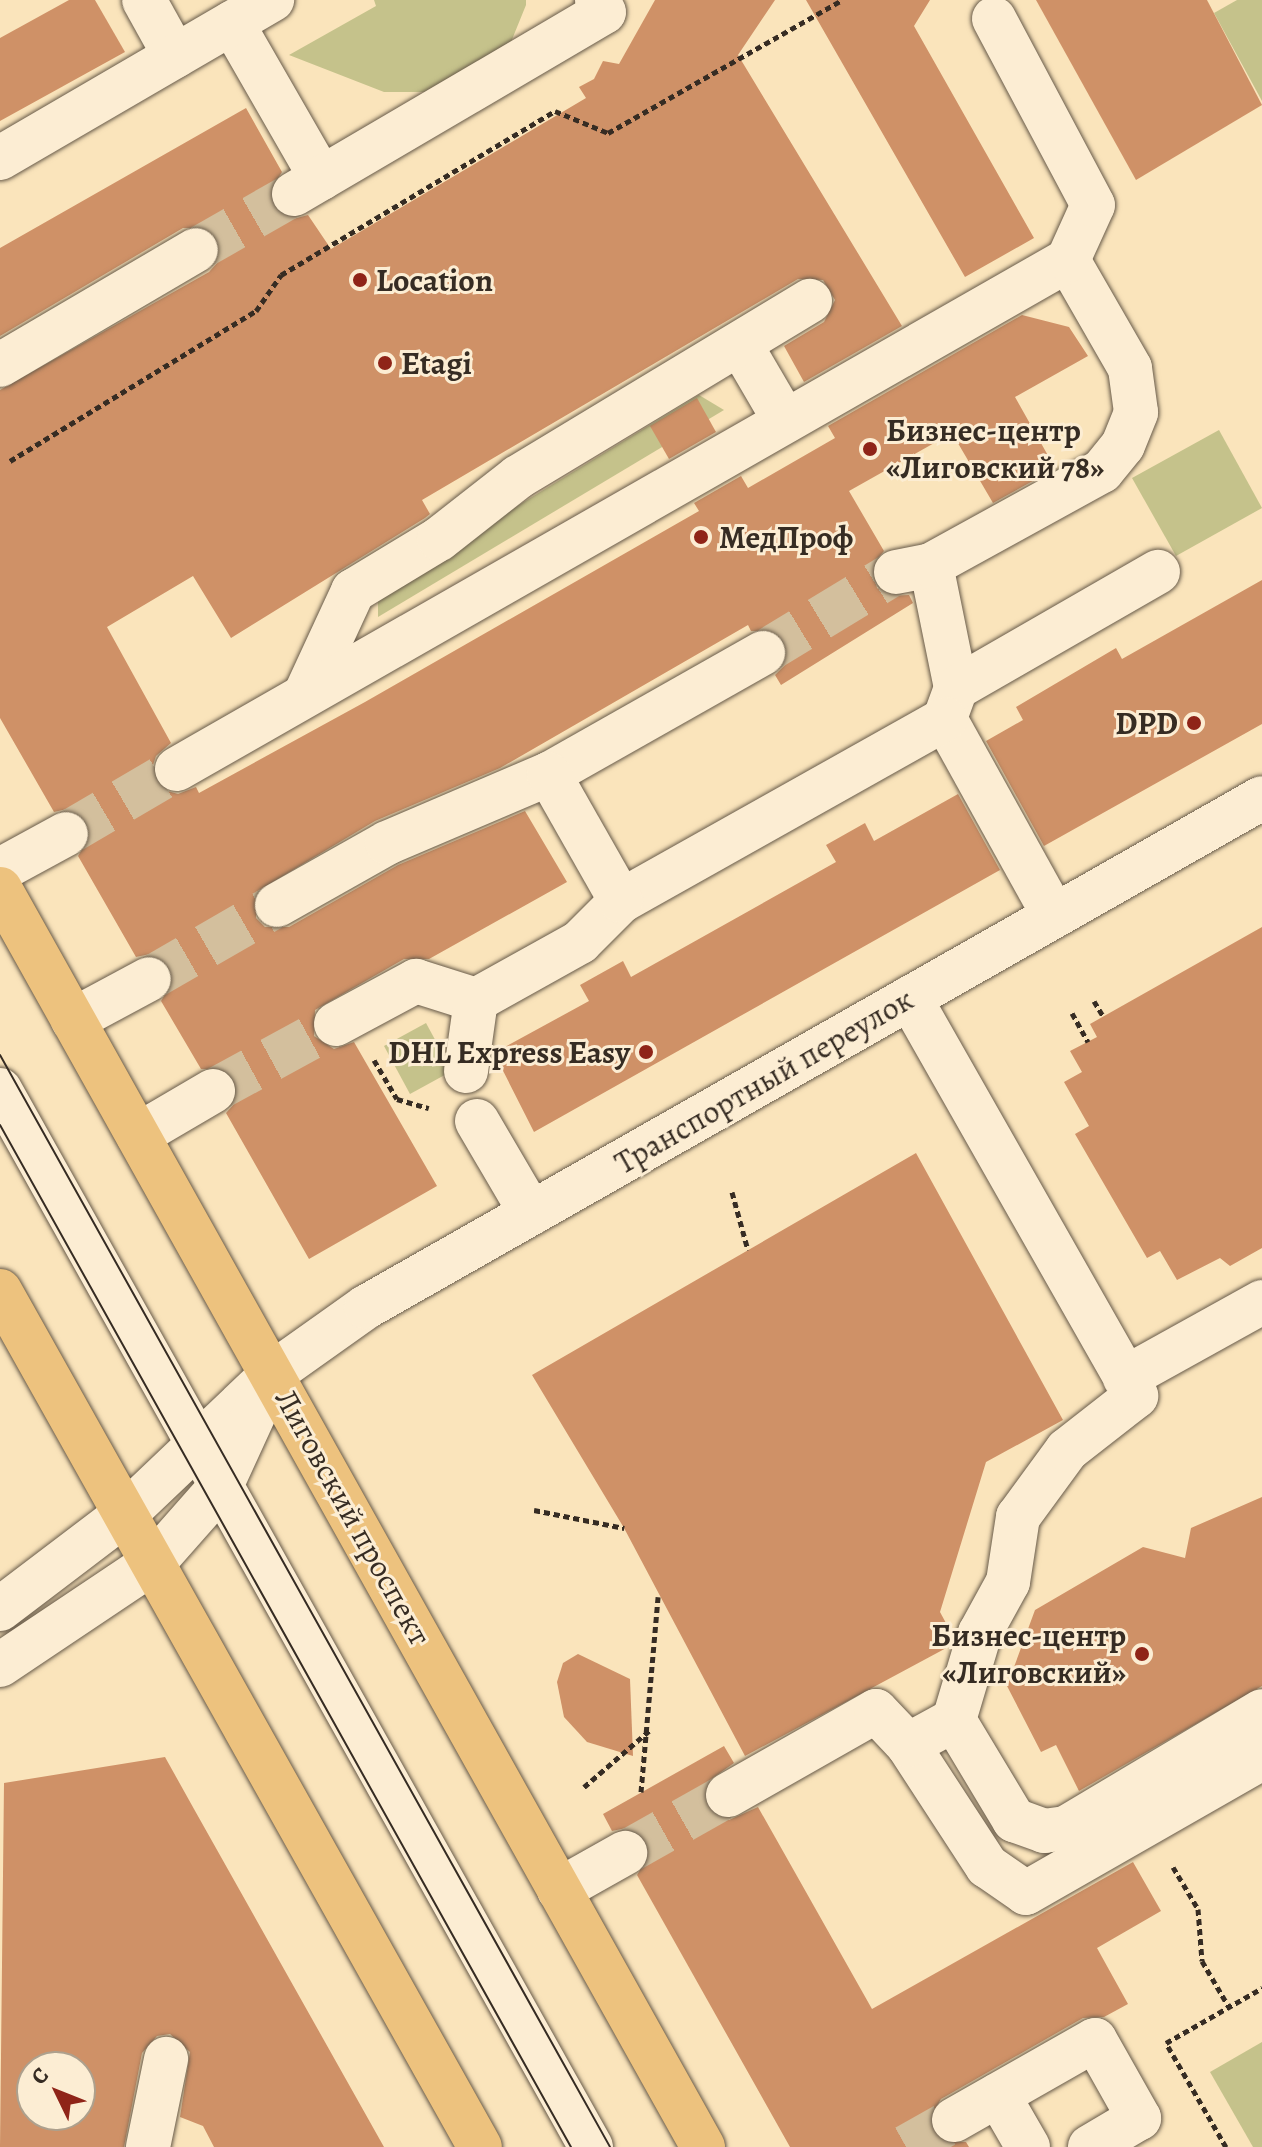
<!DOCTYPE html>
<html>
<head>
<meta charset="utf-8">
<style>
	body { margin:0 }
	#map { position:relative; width:1262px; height:2147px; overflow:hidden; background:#fae4bb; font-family:Alegreya,serif }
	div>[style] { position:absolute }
	.green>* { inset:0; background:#c5c28b }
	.building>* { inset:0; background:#cf9167 }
	.minor-tunnel>* { height:44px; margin-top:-22px; transform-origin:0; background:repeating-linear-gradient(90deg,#d3bf9d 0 44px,transparent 0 66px) }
	.path>* { height:5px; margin-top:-2.5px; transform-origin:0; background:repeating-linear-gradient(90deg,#362c23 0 6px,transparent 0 10px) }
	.roads { filter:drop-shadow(0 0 2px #675a49) drop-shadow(0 0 2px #675a49) }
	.minor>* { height:44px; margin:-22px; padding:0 22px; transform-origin:22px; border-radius:22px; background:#fcedd3 }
	.major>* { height:44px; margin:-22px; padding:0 22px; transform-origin:22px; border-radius:22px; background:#edc27e }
	.tram>* { height:2px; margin:-1px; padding:0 1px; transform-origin:1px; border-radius:1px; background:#362c23 }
	.dots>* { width:22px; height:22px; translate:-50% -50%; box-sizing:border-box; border:4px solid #fcedd3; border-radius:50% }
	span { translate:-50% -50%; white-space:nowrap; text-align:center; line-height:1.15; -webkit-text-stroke:6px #fcedd3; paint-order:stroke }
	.poi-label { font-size:32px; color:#362c23; font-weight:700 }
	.left { translate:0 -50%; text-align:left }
	.right { translate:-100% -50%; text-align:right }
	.street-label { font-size:32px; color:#362c23 }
	.north { position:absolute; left:16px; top:2051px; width:80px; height:80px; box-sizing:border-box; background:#fcedd3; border:2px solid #ada08d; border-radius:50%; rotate:313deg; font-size:22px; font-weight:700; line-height:32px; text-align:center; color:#362c23 }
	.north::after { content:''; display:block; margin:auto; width:28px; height:36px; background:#8f2418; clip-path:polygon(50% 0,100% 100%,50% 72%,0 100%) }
</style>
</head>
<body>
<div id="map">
	<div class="green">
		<div style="clip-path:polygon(374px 0,526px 0,526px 5px,511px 42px,436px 92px,384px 92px,289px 55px,376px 6px)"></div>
		<div style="clip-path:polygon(1237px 0,1262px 0,1262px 101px,1214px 13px)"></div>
		<div style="clip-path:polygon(699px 395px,724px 410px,378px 617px,378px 591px)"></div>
		<div style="clip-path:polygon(1219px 430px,1262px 508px,1176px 556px,1132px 478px)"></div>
		<div style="clip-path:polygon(426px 1023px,452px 1071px,410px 1094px,384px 1046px)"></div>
		<div style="clip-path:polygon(1262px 2042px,1262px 2147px,1253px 2147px,1210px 2072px)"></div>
	</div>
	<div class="building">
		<div style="clip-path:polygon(69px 0,95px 0,125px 52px,0 121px,0 38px)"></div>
		<div style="clip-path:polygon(655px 0,775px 0,738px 55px,902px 326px,804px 382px,784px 346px,824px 322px,835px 300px,823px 280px,798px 279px,422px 500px,430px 514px,425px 518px,231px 638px,193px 576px,107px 627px,171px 743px,156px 756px,152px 768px,164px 790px,178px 794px,196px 787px,199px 793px,365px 702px,699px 511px,694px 503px,741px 476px,748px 488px,835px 438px,828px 426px,1022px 315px,1069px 327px,1088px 356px,1015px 397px,1055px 468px,1040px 477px,993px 503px,952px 433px,849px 491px,884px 551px,872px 565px,877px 588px,889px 596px,909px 595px,913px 603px,781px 685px,775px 675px,785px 665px,785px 641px,775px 631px,751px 631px,748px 625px,500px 768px,375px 821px,256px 892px,256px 918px,265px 927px,289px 927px,398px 865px,525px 811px,567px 882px,429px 959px,404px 959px,315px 1010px,314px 1036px,334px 1049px,354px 1042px,437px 1186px,309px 1259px,226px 1113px,235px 1103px,235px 1079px,225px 1069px,201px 1069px,161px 1001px,174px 980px,171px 966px,150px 954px,136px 957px,78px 856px,91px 835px,87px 821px,67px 809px,54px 812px,0 718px,0 390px,209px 272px,218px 262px,218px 238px,208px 228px,183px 228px,0 336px,0 248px,246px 108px,282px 172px,269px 193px,273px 207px,293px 219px,308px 215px,331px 249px,586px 98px,579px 87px,594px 79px,603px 61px,619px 64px)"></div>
		<div style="clip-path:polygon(806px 0,930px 0,914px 26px,1034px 238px,965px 277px)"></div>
		<div style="clip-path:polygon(1036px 0,1207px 0,1262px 105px,1136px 180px)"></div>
		<div style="clip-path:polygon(697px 398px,716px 432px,669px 459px,650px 426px)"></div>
		<div style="clip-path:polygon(1262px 580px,1262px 724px,1044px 846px,986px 741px,1023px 720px,1016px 707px,1116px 648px,1122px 659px)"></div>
		<div style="clip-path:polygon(958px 794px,1000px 870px,534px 1132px,494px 1053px,589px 1001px,580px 985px,623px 961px,631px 977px,836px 862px,826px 845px,865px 823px,874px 841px)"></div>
		<div style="clip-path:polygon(1262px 927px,1262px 1248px,1230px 1266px,1220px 1258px,1177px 1280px,1160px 1251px,1147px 1258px,1075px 1134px,1089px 1126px,1064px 1082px,1082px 1072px,1070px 1051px,1097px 1037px,1090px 1024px)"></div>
		<div style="clip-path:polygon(916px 1153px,1063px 1420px,986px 1462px,940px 1612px,953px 1636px,950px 1646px,745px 1756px,624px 1528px,532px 1375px)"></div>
		<div style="clip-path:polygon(1262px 1497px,1262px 1686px,1079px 1791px,1056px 1745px,1041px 1752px,1007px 1686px,1035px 1610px,1143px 1547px,1185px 1558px,1191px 1528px)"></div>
		<div style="clip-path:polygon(578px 1654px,630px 1679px,633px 1756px,587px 1742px,564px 1717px,557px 1682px,563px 1663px)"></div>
		<div style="clip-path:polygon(724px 1746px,734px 1763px,707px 1782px,706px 1807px,729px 1820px,758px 1807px,872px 2009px,1133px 1862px,1161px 1911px,1097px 1948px,1128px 2004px,1104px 2017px,1083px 2018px,941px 2099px,929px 2119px,933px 2133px,942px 2142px,966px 2142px,969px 2147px,790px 2147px,637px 1875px,650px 1854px,646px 1840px,626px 1828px,612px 1831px,603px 1814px)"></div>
		<div style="clip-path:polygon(evenodd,165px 1757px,194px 1809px,384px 2147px,214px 2147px,203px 2126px,180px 2117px,190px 2052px,170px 2034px,157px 2036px,142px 2053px,124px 2147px,0 2147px,4px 1783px,165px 1757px,32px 2067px,80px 2067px,80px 2115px,32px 2115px,32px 2067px)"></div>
	</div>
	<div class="minor-tunnel">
		<div style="left:196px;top:250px;width:113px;rotate:-29.7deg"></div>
		<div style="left:763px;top:653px;width:156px;rotate:-31.3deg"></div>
		<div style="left:66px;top:834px;width:129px;rotate:-30.4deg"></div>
		<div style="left:149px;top:979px;width:148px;rotate:-30deg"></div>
		<div style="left:213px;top:1091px;width:140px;rotate:-28.6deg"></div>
		<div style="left:625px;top:1853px;width:118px;rotate:-29.4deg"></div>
		<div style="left:906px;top:2147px;width:55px;rotate:-29.4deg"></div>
	</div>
	<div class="path">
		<div style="left:10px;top:461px;width:288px;rotate:-31.4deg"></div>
		<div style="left:256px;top:311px;width:44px;rotate:-55.2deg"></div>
		<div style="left:281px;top:275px;width:319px;rotate:-30.9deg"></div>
		<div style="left:555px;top:111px;width:57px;rotate:22.5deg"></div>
		<div style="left:608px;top:133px;width:269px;rotate:-29.6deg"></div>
		<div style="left:1094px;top:1001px;width:17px;rotate:59deg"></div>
		<div style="left:1072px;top:1013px;width:33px;rotate:61deg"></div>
		<div style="left:374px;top:1060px;width:45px;rotate:59.5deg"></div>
		<div style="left:397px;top:1099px;width:33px;rotate:16deg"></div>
		<div style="left:732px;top:1192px;width:60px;rotate:74.6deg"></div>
		<div style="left:534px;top:1510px;width:92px;rotate:11.3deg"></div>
		<div style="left:584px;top:1787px;width:87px;rotate:-40.8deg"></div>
		<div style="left:641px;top:1792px;width:196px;rotate:-85deg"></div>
		<div style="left:1173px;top:1867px;width:49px;rotate:59.2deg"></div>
		<div style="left:1198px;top:1909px;width:52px;rotate:85.6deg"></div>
		<div style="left:1202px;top:1961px;width:53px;rotate:59.6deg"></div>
		<div style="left:1226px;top:2147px;width:120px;rotate:-120deg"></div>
		<div style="left:1166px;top:2043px;width:111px;rotate:-29.8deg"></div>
	</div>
	<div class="roads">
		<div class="minor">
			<div style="left:144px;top:0;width:64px;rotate:61deg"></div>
			<div style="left:232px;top:23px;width:179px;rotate:60.1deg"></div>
			<div style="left:0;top:158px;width:315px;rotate:-30.2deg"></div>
			<div style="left:294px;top:194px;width:359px;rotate:-30.4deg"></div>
			<div style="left:604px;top:12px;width:14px;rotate:-120deg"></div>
			<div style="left:740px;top:344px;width:89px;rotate:59.7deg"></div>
			<div style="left:0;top:365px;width:227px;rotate:-30.4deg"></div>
			<div style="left:931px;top:565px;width:126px;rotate:78.5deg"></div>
			<div style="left:956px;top:688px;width:33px;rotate:110deg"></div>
			<div style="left:945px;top:719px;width:225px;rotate:61deg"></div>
			<div style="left:896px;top:572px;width:36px;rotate:-11deg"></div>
			<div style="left:931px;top:565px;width:195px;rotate:-28.8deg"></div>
			<div style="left:1102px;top:471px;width:33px;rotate:-51deg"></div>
			<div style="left:1123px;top:445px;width:35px;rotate:-68deg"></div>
			<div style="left:1136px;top:412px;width:44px;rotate:-97.8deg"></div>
			<div style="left:1130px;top:368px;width:125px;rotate:-119.9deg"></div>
			<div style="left:956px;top:688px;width:233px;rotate:-29.9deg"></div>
			<div style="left:305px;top:695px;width:115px;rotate:-65.2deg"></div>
			<div style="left:353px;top:591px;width:100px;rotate:-31.2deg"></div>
			<div style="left:439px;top:539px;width:100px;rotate:-38.1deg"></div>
			<div style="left:518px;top:477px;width:341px;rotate:-31.1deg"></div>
			<div style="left:177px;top:769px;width:1026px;rotate:-29.74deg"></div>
			<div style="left:1068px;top:260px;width:60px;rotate:-65.6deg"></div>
			<div style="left:1093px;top:205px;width:211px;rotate:-118deg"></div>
			<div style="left:0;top:870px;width:75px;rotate:-28.6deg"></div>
			<div style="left:621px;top:901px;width:372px;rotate:-29.3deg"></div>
			<div style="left:277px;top:905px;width:126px;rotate:-29.4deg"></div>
			<div style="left:387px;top:843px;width:176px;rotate:-23.1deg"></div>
			<div style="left:549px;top:774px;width:246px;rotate:-29.5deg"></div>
			<div style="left:73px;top:1020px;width:86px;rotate:-28.3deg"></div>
			<div style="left:336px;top:1024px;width:91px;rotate:-28.3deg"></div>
			<div style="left:416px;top:981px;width:63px;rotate:17.6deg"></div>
			<div style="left:476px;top:1000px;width:119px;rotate:-29.1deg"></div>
			<div style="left:580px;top:942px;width:58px;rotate:-45deg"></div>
			<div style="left:621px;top:901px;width:146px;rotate:-119.6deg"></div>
			<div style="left:466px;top:1071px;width:72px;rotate:-82deg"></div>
			<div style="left:0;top:1090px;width:1211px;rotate:60.79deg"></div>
			<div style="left:477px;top:1121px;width:107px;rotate:59.6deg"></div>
			<div style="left:138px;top:1135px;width:87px;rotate:-30.4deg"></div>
			<div style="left:1125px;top:1378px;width:157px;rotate:-29deg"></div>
			<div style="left:0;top:1609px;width:157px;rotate:-37.2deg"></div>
			<div style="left:125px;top:1514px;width:204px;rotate:-43.6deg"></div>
			<div style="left:273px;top:1373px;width:114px;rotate:-35.4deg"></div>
			<div style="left:366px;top:1307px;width:1030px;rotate:-29.6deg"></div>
			<div style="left:0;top:1665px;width:185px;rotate:-33.8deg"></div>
			<div style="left:154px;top:1562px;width:101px;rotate:-48.6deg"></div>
			<div style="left:221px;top:1486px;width:103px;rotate:-65.4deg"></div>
			<div style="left:954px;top:1720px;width:117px;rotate:59deg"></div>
			<div style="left:1014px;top:1820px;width:32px;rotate:20deg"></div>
			<div style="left:1044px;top:1831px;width:22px;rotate:-8deg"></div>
			<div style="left:1066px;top:1828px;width:228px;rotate:-30.8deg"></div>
			<div style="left:908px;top:1745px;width:145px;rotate:56.9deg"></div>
			<div style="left:987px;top:1866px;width:47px;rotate:34.7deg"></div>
			<div style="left:1026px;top:1893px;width:272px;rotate:-29.8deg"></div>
			<div style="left:728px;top:1795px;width:170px;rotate:-29.6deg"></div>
			<div style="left:876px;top:1711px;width:47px;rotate:46.7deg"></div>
			<div style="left:908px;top:1745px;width:52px;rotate:-28.5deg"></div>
			<div style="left:954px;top:1720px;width:91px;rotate:-73.4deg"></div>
			<div style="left:980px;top:1633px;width:58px;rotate:-61.2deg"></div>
			<div style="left:1008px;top:1582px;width:66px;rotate:-81.3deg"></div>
			<div style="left:1018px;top:1517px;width:83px;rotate:-53.8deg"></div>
			<div style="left:1067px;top:1450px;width:88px;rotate:-38deg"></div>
			<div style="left:1136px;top:1396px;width:458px;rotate:-119.6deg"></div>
			<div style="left:559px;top:1890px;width:76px;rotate:-29.3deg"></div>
			<div style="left:998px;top:2095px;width:60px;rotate:60deg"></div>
			<div style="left:954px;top:2120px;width:162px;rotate:-29.6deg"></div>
			<div style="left:1095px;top:2040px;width:90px;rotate:60.6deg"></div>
			<div style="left:1139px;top:2118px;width:57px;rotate:149.4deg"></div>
			<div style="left:148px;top:2147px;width:90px;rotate:-78.4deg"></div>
		</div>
		<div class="major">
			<div style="left:0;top:889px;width:1441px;rotate:60.8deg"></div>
			<div style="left:0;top:1291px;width:981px;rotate:60.72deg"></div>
		</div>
	</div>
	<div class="tram">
		<div style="left:0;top:1055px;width:1251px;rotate:60.81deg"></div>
		<div style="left:0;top:1125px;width:1171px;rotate:60.81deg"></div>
	</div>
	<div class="dots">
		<div style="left:360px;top:280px;background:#8f2418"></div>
		<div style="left:385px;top:363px;background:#8f2418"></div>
		<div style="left:870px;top:449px;background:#8f2418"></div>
		<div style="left:701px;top:537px;background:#8f2418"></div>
		<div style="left:1194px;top:723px;background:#8f2418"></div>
		<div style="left:646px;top:1052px;background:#8f2418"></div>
		<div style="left:1142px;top:1654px;background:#8f2418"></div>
	</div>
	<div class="poi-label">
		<span class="left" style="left:376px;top:280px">Location</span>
		<span class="left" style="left:401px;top:363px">Etagi</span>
		<span class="left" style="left:886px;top:449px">Бизнес-центр<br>«Лиговский 78»</span>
		<span class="left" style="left:719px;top:537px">МедПроф</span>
		<span class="right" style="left:1178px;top:723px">DPD</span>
		<span class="right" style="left:630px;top:1052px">DHL Express Easy</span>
		<span class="right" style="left:1126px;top:1654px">Бизнес-центр<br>«Лиговский»</span>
	</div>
	<div class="street-label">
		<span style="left:764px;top:1081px;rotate:-30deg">Транспортный переулок</span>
		<span style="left:353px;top:1517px;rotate:61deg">Лиговский проспект</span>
	</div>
	<div class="north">С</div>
</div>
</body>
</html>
